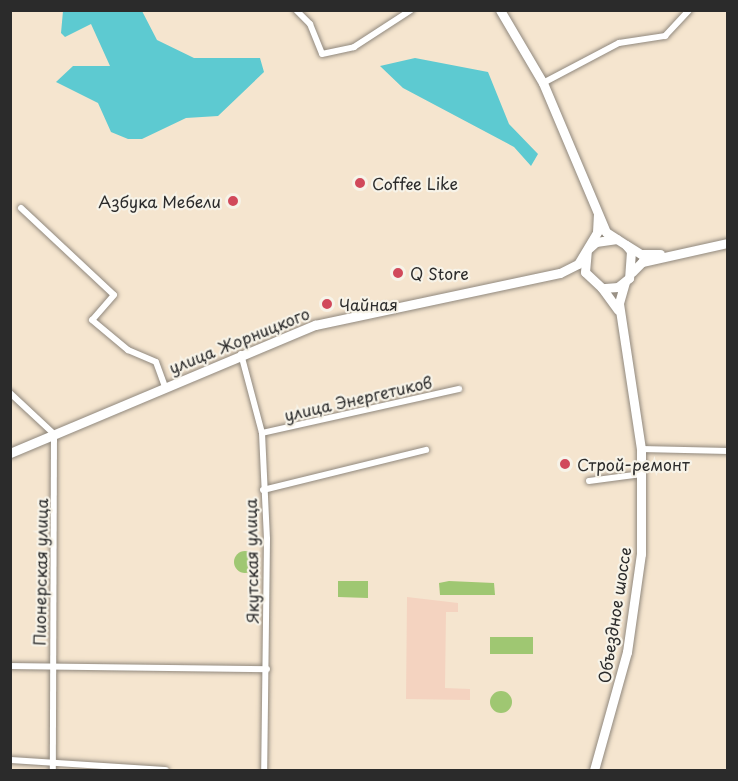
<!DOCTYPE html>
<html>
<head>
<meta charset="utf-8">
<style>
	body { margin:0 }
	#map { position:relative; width:738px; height:781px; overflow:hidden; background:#f5e5cf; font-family:"Playpen Sans",sans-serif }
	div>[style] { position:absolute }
	.built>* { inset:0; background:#f4d3c0 }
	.green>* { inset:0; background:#9fc772 }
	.round { border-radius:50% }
	.water>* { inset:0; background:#5dcad1 }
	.roads { filter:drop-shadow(0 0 2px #90887d) drop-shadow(0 0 2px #90887d) }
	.minor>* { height:6px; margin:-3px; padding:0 3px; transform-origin:3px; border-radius:3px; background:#fff }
	.secondary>* { height:9px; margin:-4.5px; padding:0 4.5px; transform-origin:4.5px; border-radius:4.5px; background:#fff }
	.dots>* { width:16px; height:16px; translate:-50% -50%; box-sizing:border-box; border:3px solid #f7f3e8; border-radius:50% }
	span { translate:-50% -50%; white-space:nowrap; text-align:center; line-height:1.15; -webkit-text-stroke:4.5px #f7f3e8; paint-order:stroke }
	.poi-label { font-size:16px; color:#2b2b2b }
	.left { translate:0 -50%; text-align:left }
	.right { translate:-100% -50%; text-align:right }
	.street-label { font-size:16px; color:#2b2b2b }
	.frame { position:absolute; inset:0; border:12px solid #2b2b2b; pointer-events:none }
</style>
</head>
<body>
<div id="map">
	<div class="built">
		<div style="clip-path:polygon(407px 597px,458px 603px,458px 612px,446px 612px,445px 688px,470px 689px,470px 700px,406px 699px)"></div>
	</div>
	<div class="green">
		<div class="round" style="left:234px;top:551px;width:22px;height:22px"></div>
		<div style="clip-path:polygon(338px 581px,368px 581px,368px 598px,338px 597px)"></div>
		<div style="clip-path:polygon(449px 581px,494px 583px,495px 595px,440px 595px,439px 583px)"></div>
		<div style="clip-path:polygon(490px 637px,533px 637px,533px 654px,490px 654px)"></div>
		<div class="round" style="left:490px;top:691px;width:22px;height:22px"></div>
	</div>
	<div class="water">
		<div style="clip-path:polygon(63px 11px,142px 11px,157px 40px,194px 58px,260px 58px,264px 72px,218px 116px,186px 118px,142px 139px,128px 139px,111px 132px,98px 103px,56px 82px,73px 66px,110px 66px,91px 24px,65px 37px,61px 33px)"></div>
		<div style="clip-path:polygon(415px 58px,488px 72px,509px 124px,538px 154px,531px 166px,514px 147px,403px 88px,380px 66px)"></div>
	</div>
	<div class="roads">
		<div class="minor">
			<div style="left:296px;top:10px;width:20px;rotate:45deg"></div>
			<div style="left:310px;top:24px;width:32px;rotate:68deg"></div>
			<div style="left:322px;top:54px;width:33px;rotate:-12deg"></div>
			<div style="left:354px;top:47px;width:68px;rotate:-33deg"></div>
			<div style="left:543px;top:83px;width:86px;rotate:-27.8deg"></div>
			<div style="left:619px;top:43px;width:47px;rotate:-8.7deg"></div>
			<div style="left:665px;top:36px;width:35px;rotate:-47deg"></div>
			<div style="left:21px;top:208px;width:127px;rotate:43.1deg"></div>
			<div style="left:114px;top:295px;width:33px;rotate:131deg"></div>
			<div style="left:92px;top:320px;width:47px;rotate:39.8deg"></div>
			<div style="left:128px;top:350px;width:30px;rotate:23deg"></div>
			<div style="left:156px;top:362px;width:27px;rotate:70deg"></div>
			<div style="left:241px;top:354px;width:82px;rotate:75.1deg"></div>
			<div style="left:262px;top:433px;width:106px;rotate:87.3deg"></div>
			<div style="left:267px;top:539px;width:231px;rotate:90.7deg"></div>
			<div style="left:10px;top:393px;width:60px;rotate:43deg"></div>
			<div style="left:54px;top:434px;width:336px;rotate:90.2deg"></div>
			<div style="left:262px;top:433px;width:202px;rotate:-12.6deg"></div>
			<div style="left:641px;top:449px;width:87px;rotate:1.3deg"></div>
			<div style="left:589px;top:481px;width:53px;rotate:-7.5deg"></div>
			<div style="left:263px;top:490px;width:168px;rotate:-13.8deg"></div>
			<div style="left:10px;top:666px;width:257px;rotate:0.7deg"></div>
			<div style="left:10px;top:760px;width:156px;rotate:3.7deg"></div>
		</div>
		<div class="secondary">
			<div style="left:500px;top:10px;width:85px;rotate:59.5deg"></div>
			<div style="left:543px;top:83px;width:162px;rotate:67.1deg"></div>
			<div style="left:606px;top:232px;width:24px;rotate:33deg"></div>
			<div style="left:626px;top:245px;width:8px;rotate:50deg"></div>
			<div style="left:631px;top:251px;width:27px;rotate:94deg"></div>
			<div style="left:629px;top:278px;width:14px;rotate:141deg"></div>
			<div style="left:618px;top:287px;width:16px;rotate:176deg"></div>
			<div style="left:602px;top:288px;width:23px;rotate:-137deg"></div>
			<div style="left:585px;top:272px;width:22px;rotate:-85deg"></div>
			<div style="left:587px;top:250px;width:12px;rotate:-42deg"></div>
			<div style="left:596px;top:242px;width:21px;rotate:-8deg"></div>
			<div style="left:628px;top:246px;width:15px;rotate:32deg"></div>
			<div style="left:641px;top:254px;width:19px"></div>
			<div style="left:632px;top:272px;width:14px;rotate:-45deg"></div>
			<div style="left:642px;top:262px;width:88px;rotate:-12.5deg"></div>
			<div style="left:602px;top:288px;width:27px;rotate:54deg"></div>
			<div style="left:10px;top:453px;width:331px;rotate:-22.8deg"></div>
			<div style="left:315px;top:325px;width:250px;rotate:-12deg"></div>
			<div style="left:560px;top:273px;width:20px;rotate:-27deg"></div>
			<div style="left:578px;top:264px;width:37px;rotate:-59deg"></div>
			<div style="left:597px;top:232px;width:17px;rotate:-87deg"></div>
			<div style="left:594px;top:770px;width:123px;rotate:-74.4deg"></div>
			<div style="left:627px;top:652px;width:99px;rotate:-81.9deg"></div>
			<div style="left:641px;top:554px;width:105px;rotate:-90deg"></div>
			<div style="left:641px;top:449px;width:148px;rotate:-98.6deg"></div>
			<div style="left:619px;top:303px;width:22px;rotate:-74deg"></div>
		</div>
	</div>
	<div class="dots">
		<div style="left:360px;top:183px;background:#d1495b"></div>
		<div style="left:233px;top:201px;background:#d1495b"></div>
		<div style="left:398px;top:273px;background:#d1495b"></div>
		<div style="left:327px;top:304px;background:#d1495b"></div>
		<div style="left:565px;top:464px;background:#d1495b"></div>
	</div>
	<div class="poi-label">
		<span class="left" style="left:372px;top:183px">Coffee Like</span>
		<span class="right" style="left:221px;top:201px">Азбука Мебели</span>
		<span class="left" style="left:410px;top:273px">Q Store</span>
		<span class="left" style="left:339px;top:304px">Чайная</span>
		<span class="left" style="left:577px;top:464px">Строй-ремонт</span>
	</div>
	<div class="street-label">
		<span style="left:239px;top:340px;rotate:-22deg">улица Жорницкого</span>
		<span style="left:358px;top:398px;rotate:-13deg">улица Энергетиков</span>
		<span style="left:251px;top:561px;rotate:-91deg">Якутская улица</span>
		<span style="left:40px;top:572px;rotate:-89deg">Пионерская улица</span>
		<span style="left:614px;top:615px;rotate:-81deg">Объездное шоссе</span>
	</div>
	<div class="frame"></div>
</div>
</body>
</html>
